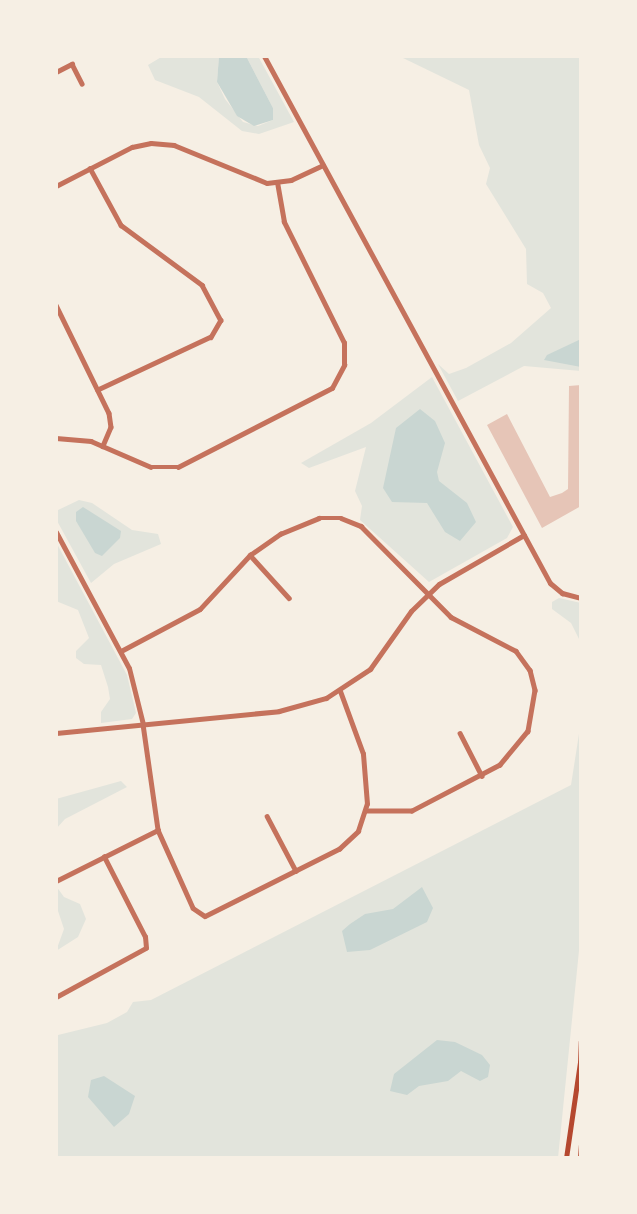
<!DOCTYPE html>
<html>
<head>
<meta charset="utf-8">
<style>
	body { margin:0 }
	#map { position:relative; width:637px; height:1214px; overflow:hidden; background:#f6efe4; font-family:"Varela Round",sans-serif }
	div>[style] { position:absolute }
	.green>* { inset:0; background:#e2e4dc }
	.water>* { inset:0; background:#c9d6d2 }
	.building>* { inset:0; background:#e6c5b7 }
	.minor>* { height:4.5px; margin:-2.25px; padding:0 2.25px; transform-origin:2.25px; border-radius:2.25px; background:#c5725c }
	.tertiary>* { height:5px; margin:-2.5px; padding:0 2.5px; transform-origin:2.5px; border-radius:2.5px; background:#c5725c }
	.secondary>* { height:5px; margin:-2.5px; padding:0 2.5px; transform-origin:2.5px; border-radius:2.5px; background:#b5482f }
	span { translate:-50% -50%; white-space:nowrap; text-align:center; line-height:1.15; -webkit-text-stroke:5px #f6efe4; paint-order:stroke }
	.frame { position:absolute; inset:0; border:58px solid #f6efe4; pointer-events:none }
</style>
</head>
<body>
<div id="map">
	<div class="green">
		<div style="clip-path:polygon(163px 56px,219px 56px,217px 82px,225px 99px,243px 122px,258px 126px,273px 120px,273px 108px,246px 56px,258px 56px,294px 122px,259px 134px,242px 131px,199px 97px,155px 80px,148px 65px)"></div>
		<div style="clip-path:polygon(388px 56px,581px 56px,581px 371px,524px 366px,458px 401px,438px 364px,449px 374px,466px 368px,511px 343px,551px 308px,543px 293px,527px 284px,526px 249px,486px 184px,490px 168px,479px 145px,469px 90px,403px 58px)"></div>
		<div style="clip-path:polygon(432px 377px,513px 527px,507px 538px,429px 582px,360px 520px,362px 506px,355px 491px,366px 447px,309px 468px,301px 463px,371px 423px)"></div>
		<div style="clip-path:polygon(79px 500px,92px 503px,132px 530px,158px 534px,161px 544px,114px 564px,91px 583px,56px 519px,56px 511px)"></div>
		<div style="clip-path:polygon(56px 542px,127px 675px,136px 713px,132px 719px,101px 723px,101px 712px,110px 699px,108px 687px,101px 665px,84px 664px,76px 658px,76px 651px,89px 638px,78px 610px,56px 601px)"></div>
		<div style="clip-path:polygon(559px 598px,581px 603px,581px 643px,571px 623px,552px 609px,552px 602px)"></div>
		<div style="clip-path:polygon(581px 721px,581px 931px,558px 1158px,56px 1158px,58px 1035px,107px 1023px,127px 1012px,133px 1002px,151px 1000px,571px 785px)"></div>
		<div style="clip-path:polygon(121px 781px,127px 787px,65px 819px,56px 829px,56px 799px)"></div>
		<div style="clip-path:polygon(56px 886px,64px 897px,80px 904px,86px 919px,78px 937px,56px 951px,64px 929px,56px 905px)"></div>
	</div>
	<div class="water">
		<div style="clip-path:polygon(219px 56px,246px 56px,273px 108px,273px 120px,254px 126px,237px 116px,217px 82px)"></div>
		<div style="clip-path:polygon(581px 339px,581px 367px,544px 360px,547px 355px)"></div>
		<div style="clip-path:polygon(420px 409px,435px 421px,445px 443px,437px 472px,439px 481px,467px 503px,476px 522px,460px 541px,445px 532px,427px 503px,392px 502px,383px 488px,396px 428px)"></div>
		<div style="clip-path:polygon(83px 507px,121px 531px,120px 538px,102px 556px,95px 553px,76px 521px,76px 512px)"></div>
		<div style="clip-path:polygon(422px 887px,433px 908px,427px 922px,370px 950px,347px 952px,342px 931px,350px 924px,365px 914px,393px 909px)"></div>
		<div style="clip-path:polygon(437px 1040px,455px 1042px,482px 1055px,490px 1065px,488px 1077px,480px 1081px,461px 1071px,448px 1081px,419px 1086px,407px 1095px,390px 1091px,394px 1074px)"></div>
		<div style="clip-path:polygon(104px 1076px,135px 1096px,129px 1114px,114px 1127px,88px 1097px,91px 1080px)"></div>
	</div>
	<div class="building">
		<div style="clip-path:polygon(581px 385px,581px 506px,542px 528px,487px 425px,507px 414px,550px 497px,562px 493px,568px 489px,569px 386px)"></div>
	</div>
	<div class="minor">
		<div style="left:56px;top:72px;width:18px;rotate:-27deg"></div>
		<div style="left:72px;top:64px;width:22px;rotate:63deg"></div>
		<div style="left:90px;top:168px;width:65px;rotate:61.5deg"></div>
		<div style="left:121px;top:225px;width:101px;rotate:36.5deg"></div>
		<div style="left:202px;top:285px;width:40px;rotate:62deg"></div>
		<div style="left:221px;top:320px;width:20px;rotate:120deg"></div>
		<div style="left:211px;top:337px;width:125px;rotate:154.9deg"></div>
		<div style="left:56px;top:186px;width:85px;rotate:-27.2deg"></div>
		<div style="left:132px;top:147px;width:19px;rotate:-12deg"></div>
		<div style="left:151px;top:143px;width:23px;rotate:5deg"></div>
		<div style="left:174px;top:145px;width:100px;rotate:22.2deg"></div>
		<div style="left:267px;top:183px;width:24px;rotate:-7deg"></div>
		<div style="left:291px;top:180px;width:35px;rotate:-25deg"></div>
		<div style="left:56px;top:305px;width:120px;rotate:63.9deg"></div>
		<div style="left:109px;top:413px;width:14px;rotate:82deg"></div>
		<div style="left:111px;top:427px;width:21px;rotate:113deg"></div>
		<div style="left:56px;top:438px;width:35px;rotate:5deg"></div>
		<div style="left:91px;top:441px;width:65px;rotate:23.4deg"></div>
		<div style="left:151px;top:467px;width:27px"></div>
		<div style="left:178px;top:467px;width:173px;rotate:-27.2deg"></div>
		<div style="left:332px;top:388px;width:26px;rotate:-62deg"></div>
		<div style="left:344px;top:365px;width:22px;rotate:-90deg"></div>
		<div style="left:344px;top:343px;width:135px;rotate:-116.4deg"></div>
		<div style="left:284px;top:222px;width:39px;rotate:-100deg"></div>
		<div style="left:250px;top:555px;width:58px;rotate:47.8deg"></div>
		<div style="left:121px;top:651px;width:89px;rotate:-28deg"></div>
		<div style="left:200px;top:609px;width:74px;rotate:-47.2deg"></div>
		<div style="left:250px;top:555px;width:37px;rotate:-35deg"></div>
		<div style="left:280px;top:534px;width:42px;rotate:-22.3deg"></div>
		<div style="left:319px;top:518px;width:22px"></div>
		<div style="left:341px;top:518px;width:22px;rotate:22deg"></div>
		<div style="left:361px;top:526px;width:128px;rotate:45.3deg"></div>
		<div style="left:451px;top:617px;width:73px;rotate:27.6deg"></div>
		<div style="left:516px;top:651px;width:24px;rotate:54deg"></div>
		<div style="left:530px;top:670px;width:21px;rotate:76deg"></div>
		<div style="left:535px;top:690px;width:42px;rotate:99.7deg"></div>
		<div style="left:528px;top:731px;width:44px;rotate:129.5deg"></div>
		<div style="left:500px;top:765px;width:99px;rotate:152.4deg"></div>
		<div style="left:412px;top:811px;width:46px;rotate:180deg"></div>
		<div style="left:143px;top:724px;width:107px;rotate:81.9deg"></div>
		<div style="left:158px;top:830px;width:85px;rotate:65.8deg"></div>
		<div style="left:193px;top:908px;width:14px;rotate:34deg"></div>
		<div style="left:205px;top:916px;width:150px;rotate:-26.6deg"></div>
		<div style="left:339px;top:849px;width:26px;rotate:-43deg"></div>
		<div style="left:358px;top:831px;width:28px;rotate:-72deg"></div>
		<div style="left:367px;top:804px;width:50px;rotate:-94.6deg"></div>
		<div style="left:363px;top:754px;width:67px;rotate:-110.1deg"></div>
		<div style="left:460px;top:733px;width:48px;rotate:62.9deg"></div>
		<div style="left:267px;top:816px;width:62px;rotate:62.2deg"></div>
		<div style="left:56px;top:881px;width:114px;rotate:-26.6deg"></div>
		<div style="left:56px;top:997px;width:102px;rotate:-28.6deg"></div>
		<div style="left:146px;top:948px;width:11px;rotate:-95deg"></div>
		<div style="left:145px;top:937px;width:90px;rotate:-117.1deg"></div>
	</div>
	<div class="tertiary">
		<div style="left:264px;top:56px;width:600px;rotate:61.51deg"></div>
		<div style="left:550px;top:583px;width:16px;rotate:40deg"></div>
		<div style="left:562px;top:593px;width:20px;rotate:15deg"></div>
		<div style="left:56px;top:532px;width:154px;rotate:61.8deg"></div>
		<div style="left:129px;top:668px;width:58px;rotate:76deg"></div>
		<div style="left:56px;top:733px;width:224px;rotate:-5.6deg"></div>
		<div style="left:279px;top:711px;width:49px;rotate:-15.5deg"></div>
		<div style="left:326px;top:698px;width:53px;rotate:-33.4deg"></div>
		<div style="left:370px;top:669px;width:71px;rotate:-54.7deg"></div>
		<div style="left:411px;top:611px;width:39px;rotate:-44deg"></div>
		<div style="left:439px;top:584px;width:98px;rotate:-30deg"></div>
	</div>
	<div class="secondary">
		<div style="left:580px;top:1064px;width:23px;rotate:-88deg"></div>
		<div style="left:580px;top:1073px;width:22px;rotate:87deg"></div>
		<div style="left:566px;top:1158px;width:97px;rotate:-81.7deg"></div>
		<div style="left:580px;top:1158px;width:13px;rotate:-86deg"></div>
	</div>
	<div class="frame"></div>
</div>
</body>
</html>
